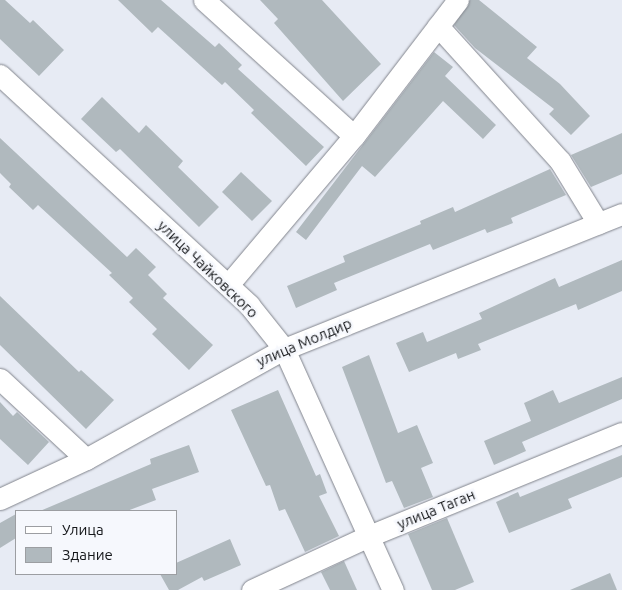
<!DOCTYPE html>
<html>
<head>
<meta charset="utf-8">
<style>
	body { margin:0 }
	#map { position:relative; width:622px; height:590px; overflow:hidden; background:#e7ebf4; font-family:Ubuntu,sans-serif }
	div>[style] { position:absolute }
	.building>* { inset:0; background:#b0b9be }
	.roads { filter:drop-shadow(0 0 1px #81848c) drop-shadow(0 0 1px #81848c) }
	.minor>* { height:21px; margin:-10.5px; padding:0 10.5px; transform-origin:10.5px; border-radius:10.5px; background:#fff }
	span { translate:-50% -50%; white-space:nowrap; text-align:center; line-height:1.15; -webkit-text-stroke:5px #f6f8fd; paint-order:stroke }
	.street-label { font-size:15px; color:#15171a }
	.legend { position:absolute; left:15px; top:510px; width:162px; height:65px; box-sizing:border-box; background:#f6f8fd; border:1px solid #9c9ea2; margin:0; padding:6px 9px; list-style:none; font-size:15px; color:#15171a }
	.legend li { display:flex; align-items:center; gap:10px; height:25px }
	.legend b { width:25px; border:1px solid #9c9ea2 }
</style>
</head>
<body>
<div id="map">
	<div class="building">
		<div style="clip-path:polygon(0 0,5px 0,30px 23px,33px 20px,64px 50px,39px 76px,0 39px)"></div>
		<div style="clip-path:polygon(118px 0,161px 0,215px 47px,219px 43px,242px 65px,238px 69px,324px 147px,306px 166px,251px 113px,254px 110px,225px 82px,222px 85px,158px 27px,152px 33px)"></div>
		<div style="clip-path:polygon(260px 0,322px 0,381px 64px,343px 101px,274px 23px,278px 19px)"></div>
		<div style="clip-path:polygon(470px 0,479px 0,537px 47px,527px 58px,560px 84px,590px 116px,571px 135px,549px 114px,554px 109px,475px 48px,454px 25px)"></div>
		<div style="clip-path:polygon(434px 52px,453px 67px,445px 76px,496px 125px,483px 139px,443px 101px,375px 177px,362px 166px,306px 240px,296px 232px)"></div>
		<div style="clip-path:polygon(102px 97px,139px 133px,146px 125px,183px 161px,178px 167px,219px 207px,199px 227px,120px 149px,116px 152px,81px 119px)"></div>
		<div style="clip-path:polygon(622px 133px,622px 174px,591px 187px,571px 155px)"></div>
		<div style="clip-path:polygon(0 138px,127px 257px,136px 248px,156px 267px,148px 275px,167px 294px,163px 298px,213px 345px,189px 370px,152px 334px,157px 329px,129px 302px,133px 298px,109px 275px,112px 273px,38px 205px,33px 210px,9px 187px,11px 184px,0 173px)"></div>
		<div style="clip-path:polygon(550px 169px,566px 195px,511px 218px,513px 223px,487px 233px,485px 229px,433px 250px,430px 244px,334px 283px,337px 290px,296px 308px,287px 286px,345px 262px,343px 256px,421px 224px,420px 221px,453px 207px,455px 212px)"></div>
		<div style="clip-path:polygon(241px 172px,272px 201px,252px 221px,222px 192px)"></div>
		<div style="clip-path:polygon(622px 260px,622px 291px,578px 310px,576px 304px,478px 344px,481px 350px,458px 359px,456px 353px,409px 372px,396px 343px,423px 332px,427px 342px,482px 319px,479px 313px,555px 278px,559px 287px)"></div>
		<div style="clip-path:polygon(0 296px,79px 372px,81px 370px,114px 400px,86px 429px,0 345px)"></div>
		<div style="clip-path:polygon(369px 355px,398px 433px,417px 425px,433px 463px,421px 468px,433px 497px,404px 508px,392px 481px,386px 483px,342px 367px)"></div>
		<div style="clip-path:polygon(622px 377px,622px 399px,522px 442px,526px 451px,494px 465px,484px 441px,531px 421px,524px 403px,553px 390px,559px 403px)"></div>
		<div style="clip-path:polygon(278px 390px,316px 476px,320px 474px,327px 493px,319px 496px,339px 536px,305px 552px,285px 509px,279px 511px,270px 485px,266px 486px,231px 410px)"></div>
		<div style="clip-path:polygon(0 402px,13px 416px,17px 412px,49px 442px,28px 465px,0 439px)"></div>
		<div style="clip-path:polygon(189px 445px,199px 472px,152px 489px,156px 500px,127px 511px,40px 511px,151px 464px,150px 459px)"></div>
		<div style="clip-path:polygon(622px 455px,622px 477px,568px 499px,572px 508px,509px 533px,496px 502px,518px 492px,520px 497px)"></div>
		<div style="clip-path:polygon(16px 514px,16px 538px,0 548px,0 523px)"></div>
		<div style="clip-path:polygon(447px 518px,474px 582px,455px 590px,432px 590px,408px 534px)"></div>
		<div style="clip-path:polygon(230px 539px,241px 565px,204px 581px,202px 577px,178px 590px,169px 590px,160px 574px,176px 574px,176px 563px)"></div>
		<div style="clip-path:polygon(344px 561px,357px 590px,330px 590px,321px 572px)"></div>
		<div style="clip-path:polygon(610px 573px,617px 590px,570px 590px)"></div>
	</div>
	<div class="roads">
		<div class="minor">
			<div style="left:204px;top:0;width:202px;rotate:42.2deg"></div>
			<div style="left:438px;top:26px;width:182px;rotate:47.9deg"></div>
			<div style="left:560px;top:161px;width:73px;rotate:58.5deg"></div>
			<div style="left:0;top:75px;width:339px;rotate:42.7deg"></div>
			<div style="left:249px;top:305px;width:56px;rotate:51.5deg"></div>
			<div style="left:284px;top:349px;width:265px;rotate:65.7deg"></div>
			<div style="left:228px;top:285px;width:195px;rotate:-49.8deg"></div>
			<div style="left:354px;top:136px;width:171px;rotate:-52.6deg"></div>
			<div style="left:0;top:379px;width:117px;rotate:42.9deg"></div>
			<div style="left:0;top:499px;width:95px;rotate:-24.9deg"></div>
			<div style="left:86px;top:459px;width:227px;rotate:-29.1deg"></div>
			<div style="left:284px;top:349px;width:364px;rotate:-21.8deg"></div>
			<div style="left:252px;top:590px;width:129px;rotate:-24.8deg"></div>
			<div style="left:369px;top:536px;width:273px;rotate:-22.2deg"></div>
		</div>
	</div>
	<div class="street-label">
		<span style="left:208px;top:269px;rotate:44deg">улица Чайковского</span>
		<span style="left:304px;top:342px;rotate:-23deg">улица Молдир</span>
		<span style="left:436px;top:509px;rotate:-22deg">улица Таган</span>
	</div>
	<ul class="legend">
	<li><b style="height:6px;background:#fff"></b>Улица</li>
	<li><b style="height:14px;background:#b0b9be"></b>Здание</li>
	</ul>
</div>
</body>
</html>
